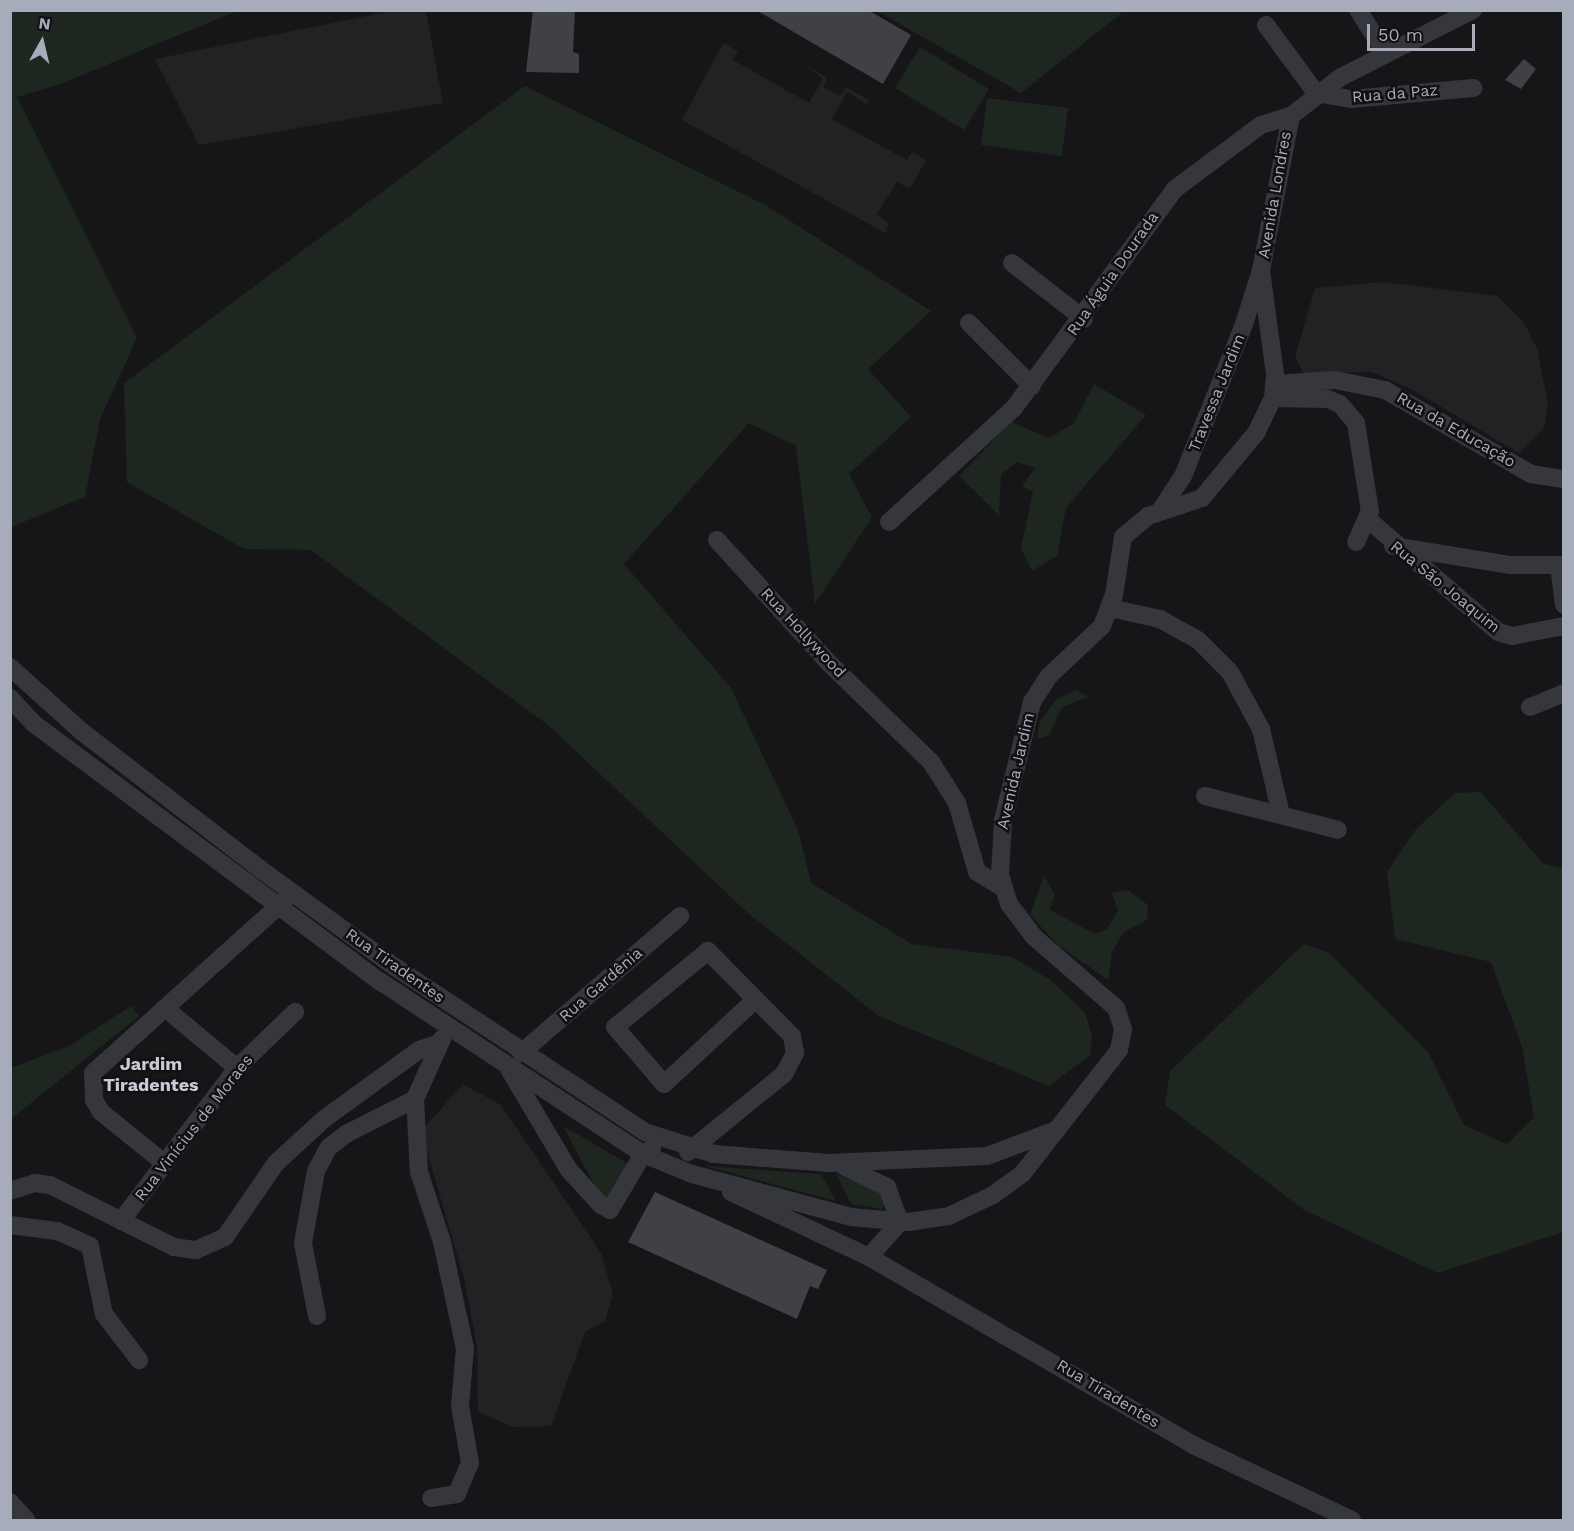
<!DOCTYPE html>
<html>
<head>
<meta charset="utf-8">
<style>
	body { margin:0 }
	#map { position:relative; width:1574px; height:1531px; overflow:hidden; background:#161618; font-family:"Work Sans",sans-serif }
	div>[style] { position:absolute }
	.built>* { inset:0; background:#222225 }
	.green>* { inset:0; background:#1d261f }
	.building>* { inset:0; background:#404145 }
	.minor>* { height:18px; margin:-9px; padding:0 9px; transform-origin:9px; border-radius:9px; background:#36373d }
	span { translate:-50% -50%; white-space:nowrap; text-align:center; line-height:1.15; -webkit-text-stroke:5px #111113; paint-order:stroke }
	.street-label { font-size:16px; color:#a6acb9 }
	.neighbourhood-label { font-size:18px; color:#c8cbd5; font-weight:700 }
	.frame { position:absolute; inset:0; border:12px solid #a6acb9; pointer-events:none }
	.north { position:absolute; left:12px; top:12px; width:60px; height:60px; -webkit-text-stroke:4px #111113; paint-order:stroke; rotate:8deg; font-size:16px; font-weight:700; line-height:24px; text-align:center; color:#a6acb9 }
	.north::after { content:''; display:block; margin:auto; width:21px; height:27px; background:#a6acb9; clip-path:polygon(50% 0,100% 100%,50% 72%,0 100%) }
	.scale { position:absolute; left:1367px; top:24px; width:108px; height:27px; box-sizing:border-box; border:3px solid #a6acb9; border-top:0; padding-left:8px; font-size:18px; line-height:21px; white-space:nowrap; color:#a6acb9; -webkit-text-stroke:4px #111113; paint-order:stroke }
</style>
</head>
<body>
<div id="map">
	<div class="built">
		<div style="clip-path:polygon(391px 11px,426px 11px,443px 103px,199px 145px,155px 59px)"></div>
		<div style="clip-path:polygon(723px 43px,738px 51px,733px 60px,809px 103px,823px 79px,804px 64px,827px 78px,823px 87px,840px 96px,846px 87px,869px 100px,866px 104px,847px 92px,832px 119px,907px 160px,912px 152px,926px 160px,910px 189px,897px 182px,877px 214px,889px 223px,885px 233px,682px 120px)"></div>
		<div style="clip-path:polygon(1384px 282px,1497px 296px,1524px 323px,1537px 349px,1548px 404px,1544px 428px,1519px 453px,1411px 389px,1371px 372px,1304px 374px,1295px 357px,1315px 288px)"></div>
		<div style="clip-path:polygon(463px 1084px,501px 1105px,601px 1253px,613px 1294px,605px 1321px,585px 1332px,551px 1426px,513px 1427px,478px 1412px,477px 1346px,464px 1278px,421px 1131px)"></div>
	</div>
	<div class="green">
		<div style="clip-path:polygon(10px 11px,237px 11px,58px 85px,17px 97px,137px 338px,100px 419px,85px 497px,11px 527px)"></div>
		<div style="clip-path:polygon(877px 11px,1124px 11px,1021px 93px)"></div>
		<div style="clip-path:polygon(920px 47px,989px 89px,964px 130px,895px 88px)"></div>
		<div style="clip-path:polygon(525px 86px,767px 206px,931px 311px,868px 369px,911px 417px,849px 474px,872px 517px,815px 604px,796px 446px,749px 423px,624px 564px,731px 688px,798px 830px,811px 883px,912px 944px,1012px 957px,1052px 981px,1085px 1013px,1092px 1035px,1090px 1055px,1049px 1086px,879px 1016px,749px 914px,548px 725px,311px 550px,244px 549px,127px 482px,124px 383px)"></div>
		<div style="clip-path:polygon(987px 98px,1068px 108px,1062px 156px,981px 145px)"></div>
		<div style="clip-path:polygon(1094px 384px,1146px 415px,1066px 508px,1057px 556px,1032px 571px,1021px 548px,1033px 492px,1022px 486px,1035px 468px,1017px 462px,1001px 474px,999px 515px,959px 476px,1011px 422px,1049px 438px,1074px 423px)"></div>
		<div style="clip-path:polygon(1077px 690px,1088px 697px,1062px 707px,1049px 735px,1037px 739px,1040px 721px,1057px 699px)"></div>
		<div style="clip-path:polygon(1480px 792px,1544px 864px,1563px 868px,1563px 1232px,1438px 1273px,1304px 1210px,1165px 1105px,1170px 1071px,1304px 944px,1329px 953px,1428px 1052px,1464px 1125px,1507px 1144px,1534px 1117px,1522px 1047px,1491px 962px,1395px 939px,1387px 872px,1416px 829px,1455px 793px)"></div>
		<div style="clip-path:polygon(1044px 876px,1055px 894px,1050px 910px,1095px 934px,1106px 930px,1118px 911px,1112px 893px,1128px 890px,1148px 905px,1147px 920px,1124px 932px,1112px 952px,1108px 980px,1058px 945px,1030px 915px)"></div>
		<div style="clip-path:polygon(131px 1006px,139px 1016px,11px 1119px,11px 1068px,69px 1046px)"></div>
		<div style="clip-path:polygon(563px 1126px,634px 1167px,606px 1207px)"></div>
		<div style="clip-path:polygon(705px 1166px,821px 1174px,836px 1201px)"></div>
		<div style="clip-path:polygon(836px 1174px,881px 1191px,887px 1201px,882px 1209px,851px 1204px)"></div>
	</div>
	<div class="building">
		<div style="clip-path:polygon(533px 10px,575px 10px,573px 52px,579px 54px,579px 73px,526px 72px)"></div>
		<div style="clip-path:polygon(756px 10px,868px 10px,911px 35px,883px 84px)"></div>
		<div style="clip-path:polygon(1524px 59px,1536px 69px,1521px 89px,1505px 80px)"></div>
		<div style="clip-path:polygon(655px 1192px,827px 1270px,818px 1289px,810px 1286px,797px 1319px,628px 1242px)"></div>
	</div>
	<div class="minor">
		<div style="left:1358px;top:10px;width:52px;rotate:57.5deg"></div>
		<div style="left:1266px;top:25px;width:84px;rotate:53.7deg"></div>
		<div style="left:1316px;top:93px;width:36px;rotate:10deg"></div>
		<div style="left:1351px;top:99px;width:123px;rotate:-5.1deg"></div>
		<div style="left:1012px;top:263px;width:91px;rotate:37.9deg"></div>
		<div style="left:969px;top:323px;width:89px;rotate:45deg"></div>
		<div style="left:1275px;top:384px;width:60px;rotate:-3.8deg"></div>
		<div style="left:1335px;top:380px;width:51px;rotate:11.3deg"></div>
		<div style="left:1385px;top:390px;width:168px;rotate:29.9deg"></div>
		<div style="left:1531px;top:474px;width:33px;rotate:9deg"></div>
		<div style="left:1273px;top:398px;width:55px;rotate:1deg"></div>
		<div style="left:1328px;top:399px;width:13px;rotate:23deg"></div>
		<div style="left:1340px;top:404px;width:25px;rotate:50deg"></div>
		<div style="left:1356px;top:423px;width:89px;rotate:81deg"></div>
		<div style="left:1370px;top:511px;width:34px;rotate:114deg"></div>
		<div style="left:1160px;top:511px;width:42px;rotate:-56.7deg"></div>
		<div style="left:1183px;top:476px;width:164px;rotate:-68.1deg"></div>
		<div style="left:1244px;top:324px;width:57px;rotate:-72.5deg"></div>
		<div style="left:1261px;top:270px;width:157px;rotate:-79deg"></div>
		<div style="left:1291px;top:116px;width:63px;rotate:-38deg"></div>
		<div style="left:1341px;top:77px;width:148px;rotate:-26.9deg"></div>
		<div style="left:1370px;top:521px;width:169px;rotate:40.9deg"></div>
		<div style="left:1498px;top:632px;width:15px;rotate:16deg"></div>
		<div style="left:1512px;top:636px;width:53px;rotate:-10.9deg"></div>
		<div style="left:889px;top:522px;width:169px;rotate:-42.4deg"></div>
		<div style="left:1014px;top:408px;width:272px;rotate:-53.7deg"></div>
		<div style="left:1175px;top:189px;width:107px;rotate:-36.7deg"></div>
		<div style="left:1261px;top:125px;width:31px;rotate:-17deg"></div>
		<div style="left:717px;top:540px;width:168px;rotate:47.7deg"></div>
		<div style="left:830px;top:664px;width:141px;rotate:44.1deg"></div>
		<div style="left:931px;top:762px;width:49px;rotate:57.6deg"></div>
		<div style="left:957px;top:803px;width:72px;rotate:73.8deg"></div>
		<div style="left:977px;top:872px;width:29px;rotate:31deg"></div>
		<div style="left:1393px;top:546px;width:119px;rotate:9.2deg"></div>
		<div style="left:1510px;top:565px;width:49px"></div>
		<div style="left:1559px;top:565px;width:40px;rotate:82.9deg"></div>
		<div style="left:1110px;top:608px;width:51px;rotate:12.4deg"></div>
		<div style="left:1160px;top:619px;width:43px;rotate:28.9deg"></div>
		<div style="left:1198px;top:640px;width:45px;rotate:45deg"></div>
		<div style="left:1230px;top:672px;width:65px;rotate:61.5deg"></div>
		<div style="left:1261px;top:729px;width:87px;rotate:76.8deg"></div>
		<div style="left:10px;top:667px;width:96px;rotate:42deg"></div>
		<div style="left:81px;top:731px;width:226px;rotate:37.6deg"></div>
		<div style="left:260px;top:869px;width:167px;rotate:36deg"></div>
		<div style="left:395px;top:967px;width:300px;rotate:33.4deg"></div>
		<div style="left:645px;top:1132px;width:72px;rotate:17.7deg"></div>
		<div style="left:714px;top:1154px;width:115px;rotate:4.5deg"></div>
		<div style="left:829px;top:1163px;width:158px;rotate:-2.5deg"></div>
		<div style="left:987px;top:1156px;width:74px;rotate:-20.6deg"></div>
		<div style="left:10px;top:698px;width:34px;rotate:47deg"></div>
		<div style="left:33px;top:723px;width:434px;rotate:36.7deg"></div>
		<div style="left:381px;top:982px;width:313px;rotate:33.3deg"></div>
		<div style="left:643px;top:1154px;width:53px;rotate:22.2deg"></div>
		<div style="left:692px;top:1174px;width:165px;rotate:15.1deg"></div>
		<div style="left:851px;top:1217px;width:57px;rotate:5deg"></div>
		<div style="left:908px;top:1222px;width:41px;rotate:-8.3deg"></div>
		<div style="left:949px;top:1216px;width:49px;rotate:-25.5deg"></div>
		<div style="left:993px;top:1195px;width:37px;rotate:-36deg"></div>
		<div style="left:1023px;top:1173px;width:156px;rotate:-52deg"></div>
		<div style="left:1119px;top:1050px;width:21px;rotate:-79deg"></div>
		<div style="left:1123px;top:1029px;width:22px;rotate:-108deg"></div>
		<div style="left:1116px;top:1008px;width:108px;rotate:-139.1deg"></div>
		<div style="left:1034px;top:937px;width:41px;rotate:-127.1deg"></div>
		<div style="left:1009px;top:904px;width:31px;rotate:-107deg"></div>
		<div style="left:1000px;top:874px;width:54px;rotate:-86.8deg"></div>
		<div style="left:1003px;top:820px;width:122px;rotate:-76.2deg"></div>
		<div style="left:1032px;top:702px;width:31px;rotate:-57deg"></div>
		<div style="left:1049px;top:676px;width:73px;rotate:-43.3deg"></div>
		<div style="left:1102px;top:626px;width:33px;rotate:-69deg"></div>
		<div style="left:1114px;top:595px;width:59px;rotate:-81.2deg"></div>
		<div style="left:1123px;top:537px;width:33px;rotate:-40deg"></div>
		<div style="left:1148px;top:516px;width:57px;rotate:-18.4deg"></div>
		<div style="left:1202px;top:498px;width:85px;rotate:-50.3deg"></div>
		<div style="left:1256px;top:433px;width:39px;rotate:-64deg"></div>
		<div style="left:1273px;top:398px;width:24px;rotate:-85deg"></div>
		<div style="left:1275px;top:374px;width:105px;rotate:-97.7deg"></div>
		<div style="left:1530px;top:707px;width:37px;rotate:-22deg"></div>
		<div style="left:1205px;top:796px;width:137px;rotate:14.3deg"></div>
		<div style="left:165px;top:1008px;width:94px;rotate:39.8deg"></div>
		<div style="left:521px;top:1053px;width:210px;rotate:-40.7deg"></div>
		<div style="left:509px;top:1069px;width:117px;rotate:59.3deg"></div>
		<div style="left:569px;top:1170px;width:47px;rotate:47.6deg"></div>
		<div style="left:601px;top:1205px;width:10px;rotate:29deg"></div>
		<div style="left:610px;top:1210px;width:65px;rotate:-59.5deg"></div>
		<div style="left:643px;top:1154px;width:11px;rotate:-34deg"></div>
		<div style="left:415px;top:1099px;width:73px;rotate:86.9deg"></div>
		<div style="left:419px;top:1172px;width:74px;rotate:71.8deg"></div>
		<div style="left:442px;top:1242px;width:108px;rotate:77.8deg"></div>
		<div style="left:465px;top:1348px;width:58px;rotate:94.9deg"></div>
		<div style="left:460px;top:1406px;width:58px;rotate:80deg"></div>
		<div style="left:470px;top:1463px;width:34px;rotate:113deg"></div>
		<div style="left:457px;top:1494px;width:26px;rotate:171deg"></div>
		<div style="left:688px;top:1152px;width:124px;rotate:-39.1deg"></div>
		<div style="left:784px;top:1074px;width:24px;rotate:-62deg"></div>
		<div style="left:795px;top:1053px;width:17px;rotate:-100deg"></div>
		<div style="left:792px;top:1036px;width:120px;rotate:-134.7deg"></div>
		<div style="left:708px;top:951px;width:120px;rotate:140.7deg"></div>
		<div style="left:615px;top:1027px;width:75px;rotate:49.3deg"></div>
		<div style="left:664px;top:1084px;width:124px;rotate:-42.7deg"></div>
		<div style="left:163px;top:1162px;width:80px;rotate:-141.1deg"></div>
		<div style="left:101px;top:1112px;width:14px;rotate:-120deg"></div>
		<div style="left:94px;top:1100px;width:27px;rotate:-92deg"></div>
		<div style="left:93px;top:1073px;width:258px;rotate:-42deg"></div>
		<div style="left:845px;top:1167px;width:47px;rotate:25.5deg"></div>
		<div style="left:887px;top:1187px;width:37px;rotate:70deg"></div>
		<div style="left:10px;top:1191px;width:26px;rotate:-18deg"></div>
		<div style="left:35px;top:1183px;width:15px;rotate:8deg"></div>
		<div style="left:50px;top:1185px;width:139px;rotate:26.6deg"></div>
		<div style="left:174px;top:1247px;width:22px;rotate:8deg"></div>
		<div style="left:196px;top:1250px;width:32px;rotate:-24deg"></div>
		<div style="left:225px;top:1237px;width:90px;rotate:-55.4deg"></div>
		<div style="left:276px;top:1163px;width:65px;rotate:-42.5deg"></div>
		<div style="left:324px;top:1119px;width:117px;rotate:-36deg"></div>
		<div style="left:419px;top:1050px;width:21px;rotate:-19deg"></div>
		<div style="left:731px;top:1192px;width:153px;rotate:25.2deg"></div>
		<div style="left:869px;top:1257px;width:375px;rotate:30.1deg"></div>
		<div style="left:1193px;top:1445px;width:176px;rotate:25.3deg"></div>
		<div style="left:121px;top:1221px;width:192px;rotate:-52.8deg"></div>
		<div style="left:237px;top:1068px;width:81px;rotate:-44deg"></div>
		<div style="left:10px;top:1225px;width:47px;rotate:7.3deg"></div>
		<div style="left:57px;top:1231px;width:36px;rotate:24deg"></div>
		<div style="left:90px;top:1246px;width:69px;rotate:78.4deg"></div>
		<div style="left:104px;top:1314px;width:58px;rotate:52.7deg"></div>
		<div style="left:869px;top:1257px;width:47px;rotate:-48.5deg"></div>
		<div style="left:317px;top:1316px;width:74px;rotate:-100.9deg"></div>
		<div style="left:303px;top:1243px;width:73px;rotate:-79.8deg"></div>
		<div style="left:316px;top:1171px;width:27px;rotate:-62deg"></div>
		<div style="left:329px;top:1147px;width:21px;rotate:-37deg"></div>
		<div style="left:346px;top:1134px;width:77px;rotate:-26.9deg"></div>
		<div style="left:415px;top:1099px;width:66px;rotate:-65.8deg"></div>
		<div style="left:10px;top:1502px;width:24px;rotate:48deg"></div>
	</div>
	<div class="street-label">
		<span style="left:1395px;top:94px;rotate:-5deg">Rua da Paz</span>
		<span style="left:1275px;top:195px;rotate:-80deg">Avenida Londres</span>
		<span style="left:1113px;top:274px;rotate:-55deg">Rua Águia Dourada</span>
		<span style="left:1217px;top:393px;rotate:-68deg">Travessa Jardim</span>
		<span style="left:1456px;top:430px;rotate:30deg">Rua da Educação</span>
		<span style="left:1445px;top:587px;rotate:39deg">Rua São Joaquim</span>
		<span style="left:803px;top:633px;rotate:47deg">Rua Hollywood</span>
		<span style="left:1016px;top:771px;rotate:-77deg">Avenida Jardim</span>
		<span style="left:395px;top:966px;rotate:35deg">Rua Tiradentes</span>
		<span style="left:601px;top:985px;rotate:-41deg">Rua Gardênia</span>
		<span style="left:194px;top:1128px;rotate:-52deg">Rua Vinícius de Moraes</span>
		<span style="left:1108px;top:1394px;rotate:31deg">Rua Tiradentes</span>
	</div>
	<div class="neighbourhood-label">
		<span style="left:151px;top:1075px">Jardim<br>Tiradentes</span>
	</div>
	<div class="frame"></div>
	<div class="north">N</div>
	<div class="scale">50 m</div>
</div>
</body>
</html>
